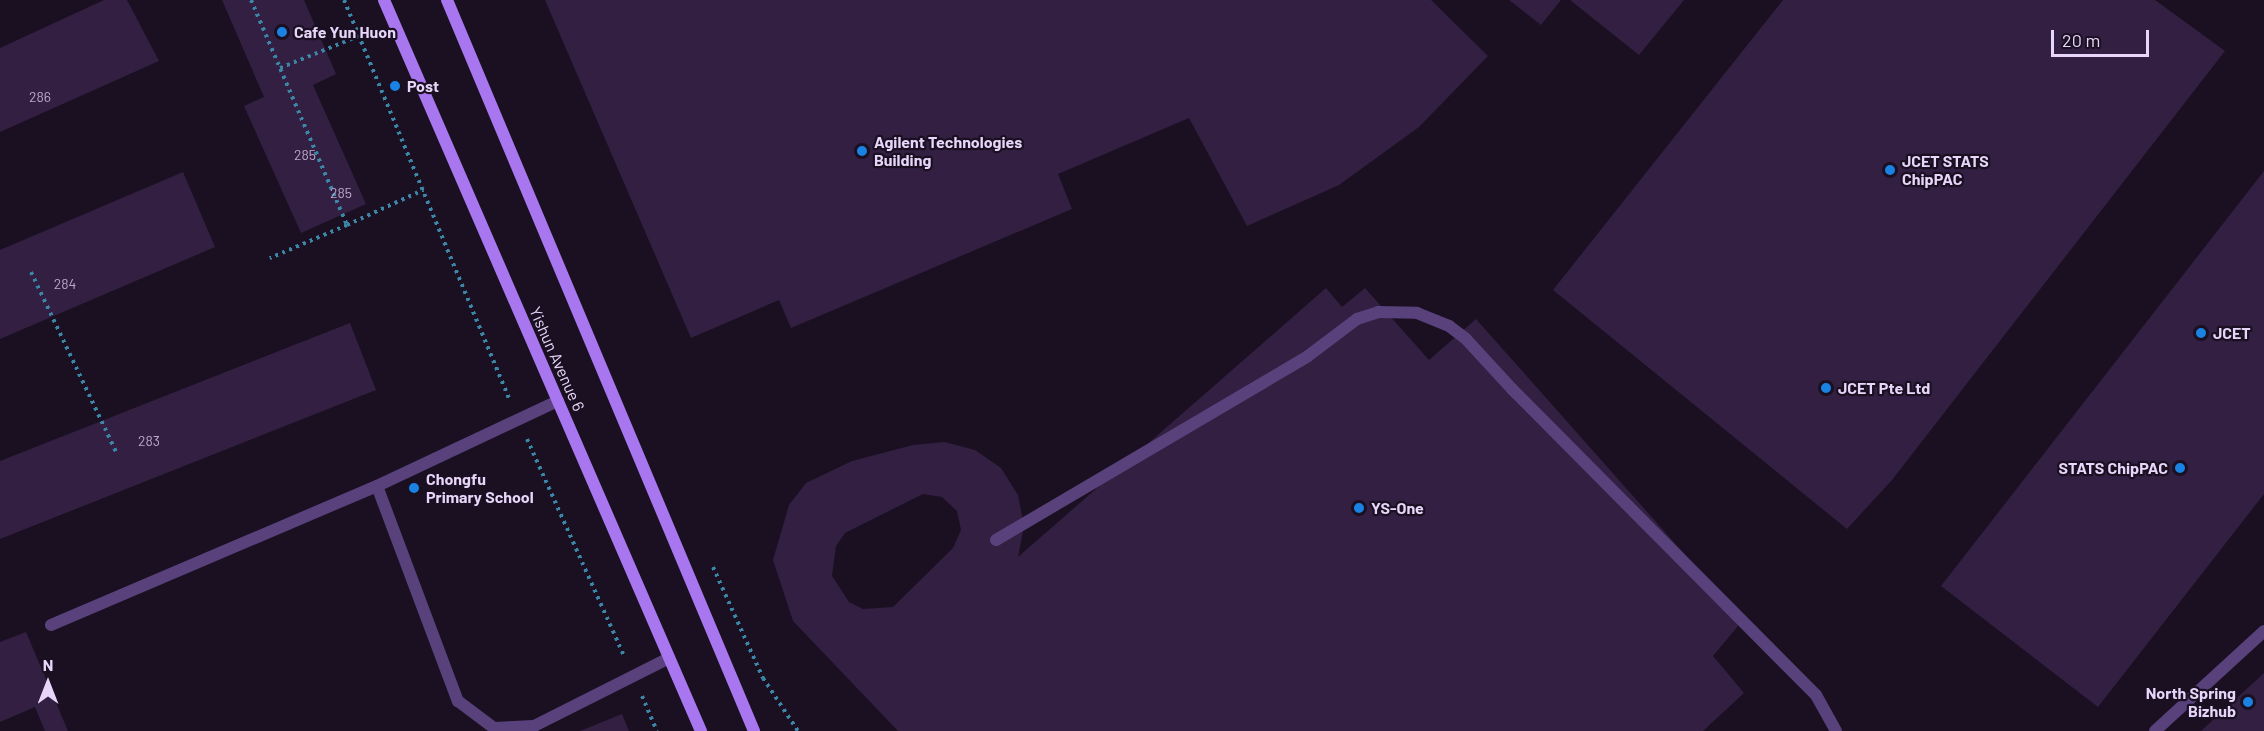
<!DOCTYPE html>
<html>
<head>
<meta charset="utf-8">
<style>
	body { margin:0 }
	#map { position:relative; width:2264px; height:731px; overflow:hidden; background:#1a1022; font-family:Barlow,sans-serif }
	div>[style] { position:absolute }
	.building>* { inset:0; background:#331f41 }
	.path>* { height:4px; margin-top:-2px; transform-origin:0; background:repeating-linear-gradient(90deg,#3c86a8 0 3px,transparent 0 7.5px) }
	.lane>* { height:12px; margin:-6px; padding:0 6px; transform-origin:6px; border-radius:6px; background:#59417c }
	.secondary>* { height:12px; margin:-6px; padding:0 6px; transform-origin:6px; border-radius:6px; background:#a877f0 }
	.dots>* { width:16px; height:16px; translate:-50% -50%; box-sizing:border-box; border:3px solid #1a1022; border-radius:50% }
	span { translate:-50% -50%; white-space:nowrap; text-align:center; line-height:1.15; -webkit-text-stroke:4.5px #1a1022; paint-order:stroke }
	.number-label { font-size:14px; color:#bba8cc }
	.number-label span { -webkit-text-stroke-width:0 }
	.poi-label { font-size:16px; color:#e8d6fa; font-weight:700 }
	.left { translate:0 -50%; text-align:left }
	.right { translate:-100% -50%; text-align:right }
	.street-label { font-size:16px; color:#e8d6fa }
	.north { position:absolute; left:18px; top:653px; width:60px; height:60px; -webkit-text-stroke:4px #1a1022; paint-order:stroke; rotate:0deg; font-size:16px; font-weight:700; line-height:24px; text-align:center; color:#e8d6fa }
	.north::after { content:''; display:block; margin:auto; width:21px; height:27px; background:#e8d6fa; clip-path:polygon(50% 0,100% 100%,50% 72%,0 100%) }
	.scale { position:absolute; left:2051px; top:30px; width:98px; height:27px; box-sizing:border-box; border:3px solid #e8d6fa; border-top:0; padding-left:8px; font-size:18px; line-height:21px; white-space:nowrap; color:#e8d6fa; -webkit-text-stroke:4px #1a1022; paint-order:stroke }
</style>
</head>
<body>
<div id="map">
	<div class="building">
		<div style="clip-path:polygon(104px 0,127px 0,159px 61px,0 132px,0 48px)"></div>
		<div style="clip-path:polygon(222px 0,304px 0,336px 74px,313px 85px,366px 204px,301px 233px,244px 106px,264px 97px)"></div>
		<div style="clip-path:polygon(545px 0,1431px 0,1488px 56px,1419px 127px,1339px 185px,1247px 226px,1189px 118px,1058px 174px,1072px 209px,791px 328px,779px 300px,691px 338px)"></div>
		<div style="clip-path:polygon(1509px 0,1561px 0,1541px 25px)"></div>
		<div style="clip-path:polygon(1570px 0,1684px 0,1639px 55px)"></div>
		<div style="clip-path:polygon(1783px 0,2155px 0,2225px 51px,1892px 480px,1847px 529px,1553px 290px)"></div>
		<div style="clip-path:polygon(2264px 171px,2264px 494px,2098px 707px,1941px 586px)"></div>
		<div style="clip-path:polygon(183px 172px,215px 247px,0 339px,0 250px)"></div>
		<div style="clip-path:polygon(evenodd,1326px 288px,1342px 307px,1365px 288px,1429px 360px,1476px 319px,1743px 620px,1713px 656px,1744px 693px,1703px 731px,898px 731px,793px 621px,773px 560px,789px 505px,806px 483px,852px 461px,913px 445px,945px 442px,975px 450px,1001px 468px,1018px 495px,1024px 526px,1018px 557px,1326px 288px,923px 494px,942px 497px,957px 511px,961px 530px,953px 548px,893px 607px,863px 609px,849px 602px,832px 576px,836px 546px,845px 533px,923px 494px)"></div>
		<div style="clip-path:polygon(350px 323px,376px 390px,0 539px,0 461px)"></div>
		<div style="clip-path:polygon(26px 632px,68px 731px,45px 731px,35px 707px,0 722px,0 642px)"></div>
		<div style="clip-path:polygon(2264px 673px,2264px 731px,2201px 731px)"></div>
		<div style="clip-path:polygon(622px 714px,629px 731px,580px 731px)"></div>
	</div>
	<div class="path">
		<div style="left:251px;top:0;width:245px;rotate:66.9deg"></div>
		<div style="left:347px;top:225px;width:84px;rotate:156.8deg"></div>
		<div style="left:344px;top:0;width:432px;rotate:67.5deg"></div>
		<div style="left:280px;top:68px;width:85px;rotate:-22.1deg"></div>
		<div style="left:347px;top:225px;width:84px;rotate:-24.7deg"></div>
		<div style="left:31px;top:272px;width:199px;rotate:64.7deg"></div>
		<div style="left:527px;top:439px;width:238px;rotate:65.9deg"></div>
		<div style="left:713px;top:567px;width:122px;rotate:65.8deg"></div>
		<div style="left:763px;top:678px;width:64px;rotate:56.6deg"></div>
		<div style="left:642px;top:696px;width:38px;rotate:67deg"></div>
	</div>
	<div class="lane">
		<div style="left:377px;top:486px;width:230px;rotate:69.4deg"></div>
		<div style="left:458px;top:701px;width:45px;rotate:36.9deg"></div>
		<div style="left:494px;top:728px;width:40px;rotate:-2.9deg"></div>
		<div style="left:534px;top:726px;width:151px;rotate:-26.7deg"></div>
		<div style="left:996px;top:540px;width:362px;rotate:-30.5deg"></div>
		<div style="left:1308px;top:356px;width:61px;rotate:-37.1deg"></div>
		<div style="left:1357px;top:319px;width:22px;rotate:-18deg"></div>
		<div style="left:1378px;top:312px;width:39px;rotate:1deg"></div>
		<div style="left:1417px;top:313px;width:35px;rotate:22deg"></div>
		<div style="left:1449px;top:326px;width:21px;rotate:37deg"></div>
		<div style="left:1466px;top:339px;width:68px;rotate:47.4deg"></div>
		<div style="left:1512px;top:389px;width:431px;rotate:45.2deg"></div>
		<div style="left:1816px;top:695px;width:41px;rotate:60.9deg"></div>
		<div style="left:51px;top:625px;width:354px;rotate:-23.1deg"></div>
		<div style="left:377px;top:486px;width:200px;rotate:-25.2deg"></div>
		<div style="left:2155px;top:731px;width:148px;rotate:-42.5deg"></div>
	</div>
	<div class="secondary">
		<div style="left:384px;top:0;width:797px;rotate:66.56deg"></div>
		<div style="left:447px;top:0;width:793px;rotate:67.22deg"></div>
	</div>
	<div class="dots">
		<div style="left:282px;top:32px;background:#1982e3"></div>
		<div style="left:395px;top:86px;background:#1982e3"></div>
		<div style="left:862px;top:151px;background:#1982e3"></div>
		<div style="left:1890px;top:170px;background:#1982e3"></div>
		<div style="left:2201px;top:333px;background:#1982e3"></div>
		<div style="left:1826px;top:388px;background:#1982e3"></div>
		<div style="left:2180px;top:468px;background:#1982e3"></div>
		<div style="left:414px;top:488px;background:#1982e3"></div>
		<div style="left:1359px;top:508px;background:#1982e3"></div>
		<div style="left:2248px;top:702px;background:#1982e3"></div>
	</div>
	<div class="number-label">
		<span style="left:40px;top:97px">286</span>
		<span style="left:305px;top:155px">285</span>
		<span style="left:341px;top:193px">285</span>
		<span style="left:65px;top:284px">284</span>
		<span style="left:149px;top:441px">283</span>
	</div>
	<div class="poi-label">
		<span class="left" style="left:294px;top:32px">Cafe Yun Huon</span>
		<span class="left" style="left:407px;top:86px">Post</span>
		<span class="left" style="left:874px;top:151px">Agilent Technologies<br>Building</span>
		<span class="left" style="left:1902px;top:170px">JCET STATS<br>ChipPAC</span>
		<span class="left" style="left:2213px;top:333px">JCET</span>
		<span class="left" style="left:1838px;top:388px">JCET Pte Ltd</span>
		<span class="right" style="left:2168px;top:468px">STATS ChipPAC</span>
		<span class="left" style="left:426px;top:488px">Chongfu<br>Primary School</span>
		<span class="left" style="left:1371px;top:508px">YS-One</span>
		<span class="right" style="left:2236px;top:702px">North Spring<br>Bizhub</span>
	</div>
	<div class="street-label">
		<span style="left:557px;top:359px;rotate:66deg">Yishun Avenue 6</span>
	</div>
	<div class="north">N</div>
	<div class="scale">20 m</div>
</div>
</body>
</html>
